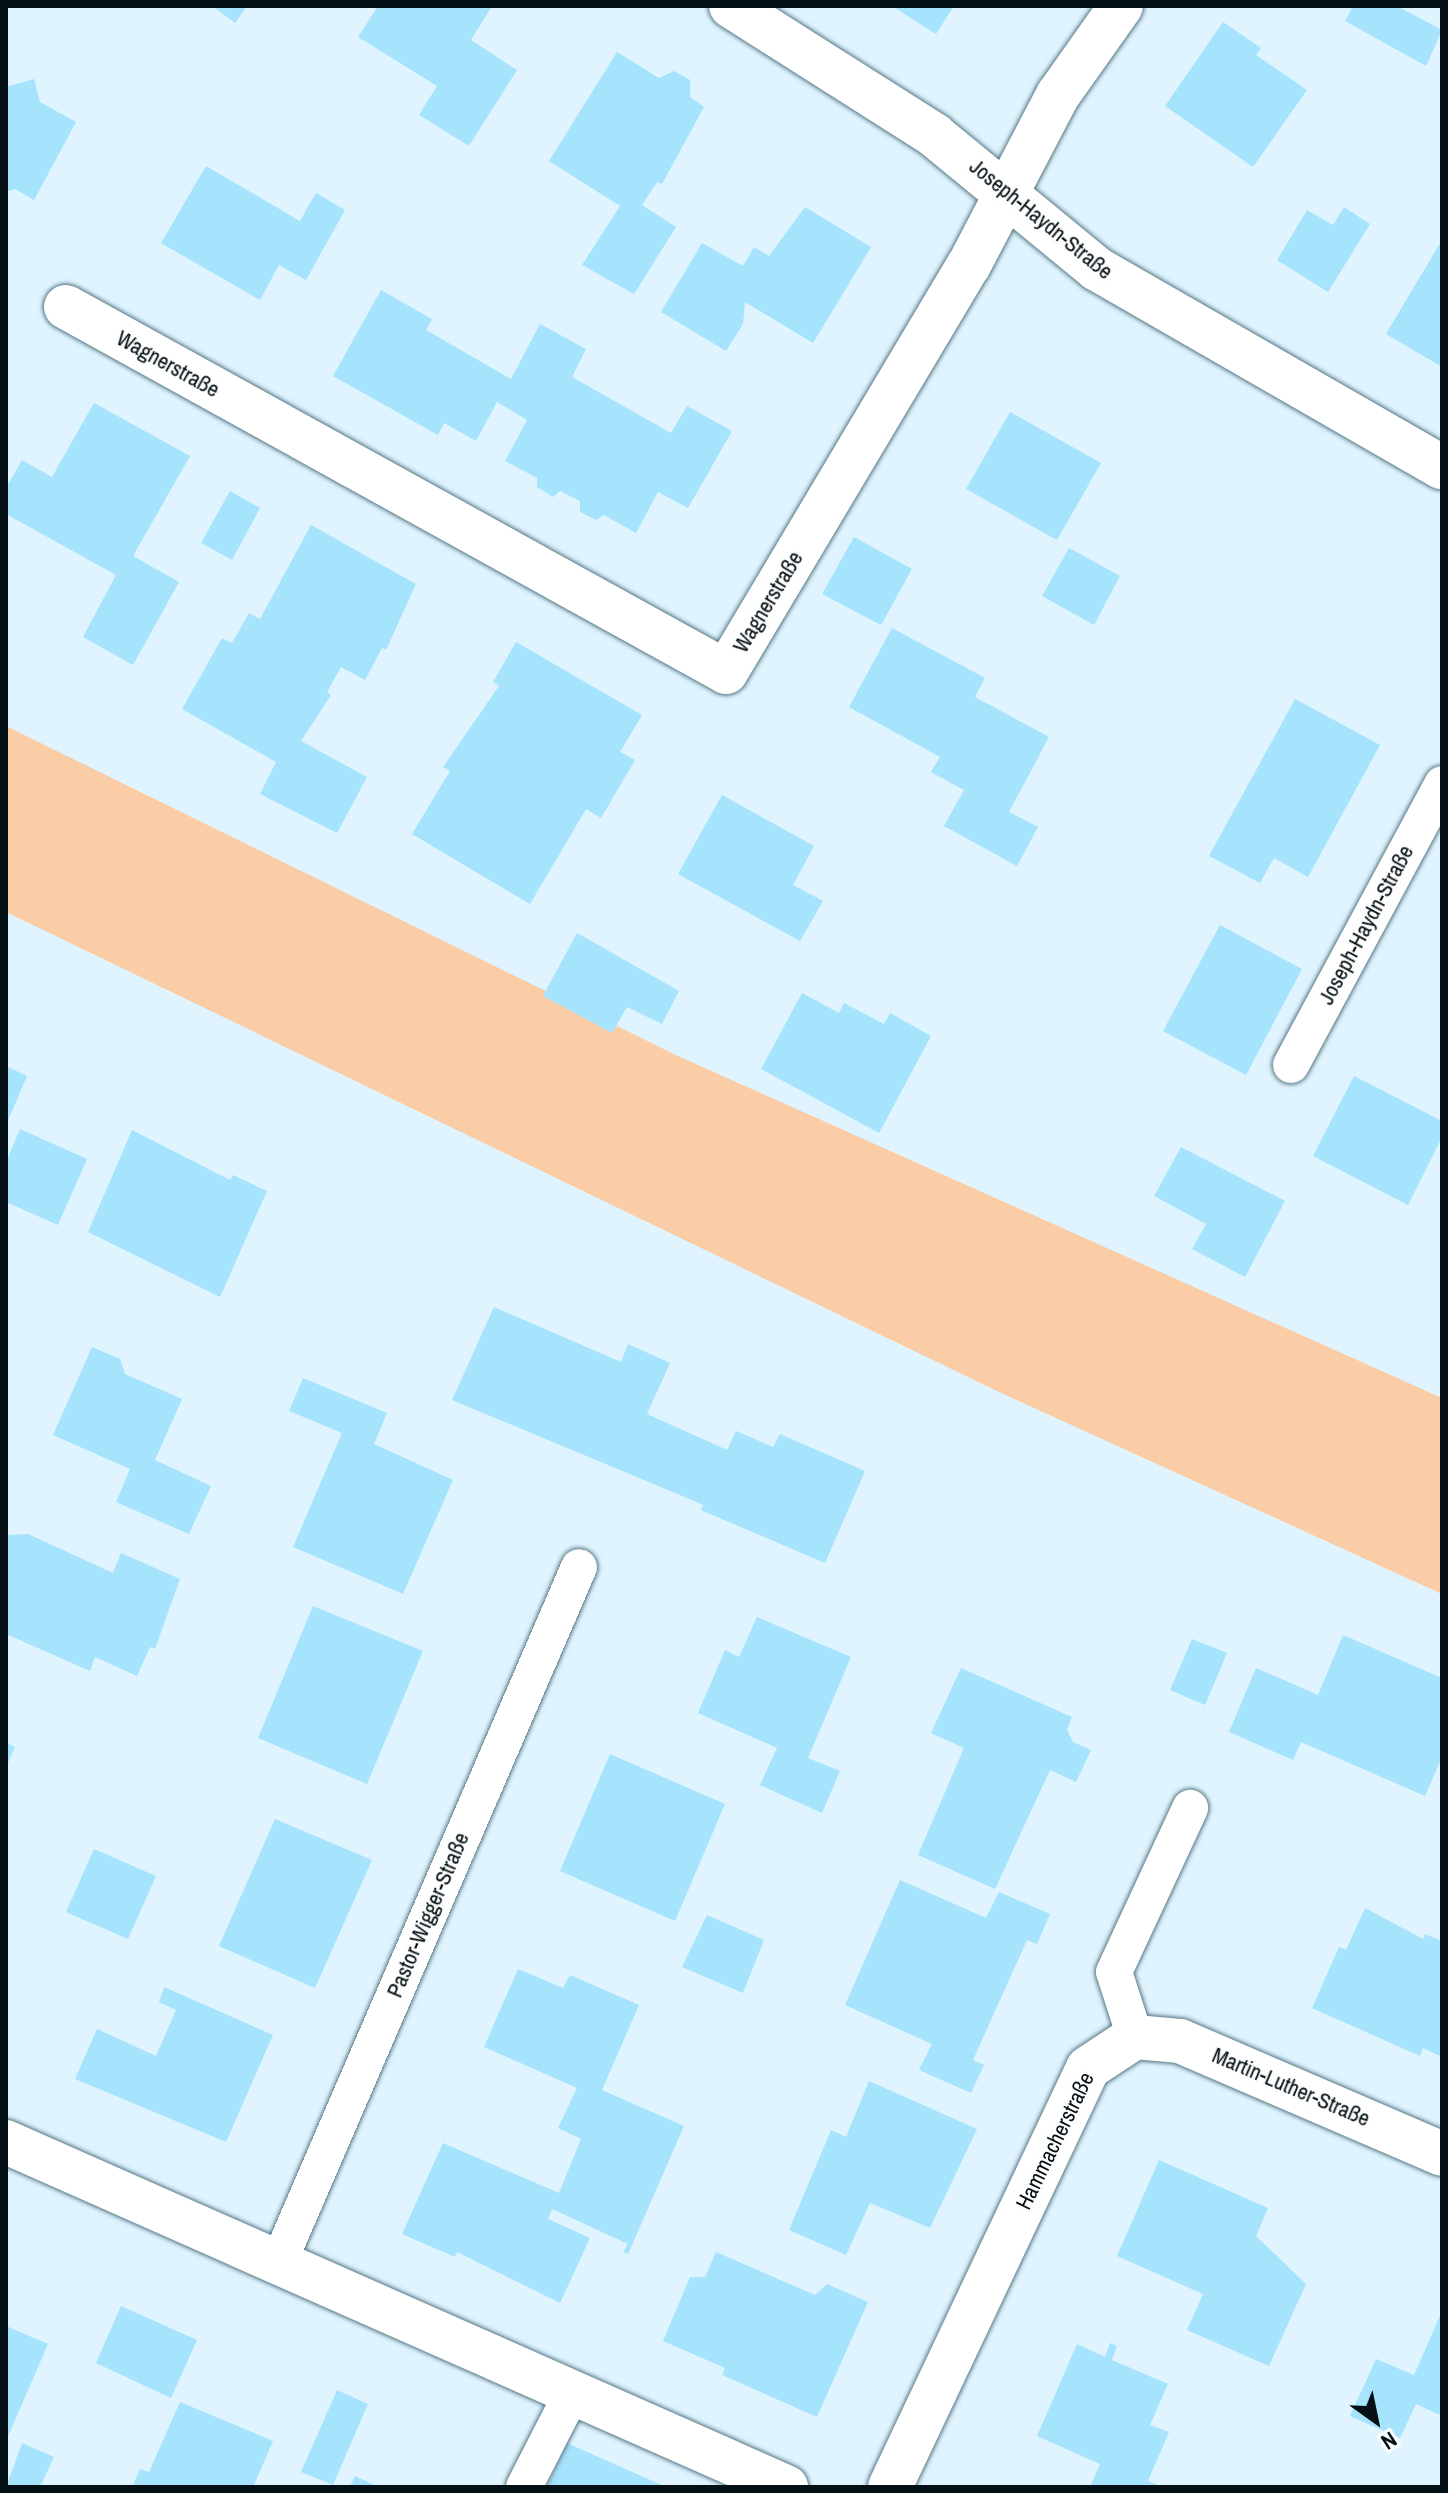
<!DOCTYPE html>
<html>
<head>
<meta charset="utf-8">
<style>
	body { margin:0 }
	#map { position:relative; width:1448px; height:2493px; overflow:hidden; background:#dff4fe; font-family:"Archivo Narrow",sans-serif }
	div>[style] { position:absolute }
	.green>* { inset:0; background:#facda6 }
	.building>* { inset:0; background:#a6e3fd }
	.roads { filter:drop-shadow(0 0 2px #567785) drop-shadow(0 0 2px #567785) }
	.lane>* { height:36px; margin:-18px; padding:0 18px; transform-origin:18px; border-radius:18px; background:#fff }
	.street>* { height:44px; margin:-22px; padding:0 22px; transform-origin:22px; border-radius:22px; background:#fff }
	span { translate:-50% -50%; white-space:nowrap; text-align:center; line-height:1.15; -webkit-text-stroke:8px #fefefe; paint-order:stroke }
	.street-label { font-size:22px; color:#041015 }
	.frame { position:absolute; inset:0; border:8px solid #041015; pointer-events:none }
	.north { position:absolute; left:1336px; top:2381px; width:80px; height:80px; -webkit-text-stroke:6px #fefefe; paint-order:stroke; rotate:147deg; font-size:22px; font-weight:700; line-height:32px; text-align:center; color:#041015 }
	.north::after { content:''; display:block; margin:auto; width:28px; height:36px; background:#041015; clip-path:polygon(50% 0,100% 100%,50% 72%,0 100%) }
</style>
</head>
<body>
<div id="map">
	<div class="green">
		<div style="clip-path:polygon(6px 726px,678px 1056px,1442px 1398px,1442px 1594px,999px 1392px,6px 912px)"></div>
	</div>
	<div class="building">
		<div style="clip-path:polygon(212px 6px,247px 6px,235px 23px)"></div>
		<div style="clip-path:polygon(378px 6px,492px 6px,471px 40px,517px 70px,469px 146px,419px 115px,437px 86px,358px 37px)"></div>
		<div style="clip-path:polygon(892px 6px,954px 6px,936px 34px)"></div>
		<div style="clip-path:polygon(1353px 6px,1397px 6px,1442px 30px,1426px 66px,1345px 21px)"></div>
		<div style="clip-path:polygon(1223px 22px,1261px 48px,1256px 55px,1307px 90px,1253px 167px,1165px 106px)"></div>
		<div style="clip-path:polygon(617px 52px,659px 78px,674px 71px,690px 80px,690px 97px,704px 107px,662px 184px,657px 182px,642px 205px,676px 227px,634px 294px,582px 265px,620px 206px,549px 161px)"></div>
		<div style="clip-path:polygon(34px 79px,40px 102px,76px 122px,34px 200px,15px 189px,6px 192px,6px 87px)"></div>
		<div style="clip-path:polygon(206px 166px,300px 221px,316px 193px,345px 210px,306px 280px,279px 265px,260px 300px,161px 243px)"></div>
		<div style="clip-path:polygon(805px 207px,871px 247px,813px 343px,745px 302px,743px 324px,726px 351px,661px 312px,702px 243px,743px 266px,754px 247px,769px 256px)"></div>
		<div style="clip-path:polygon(1344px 207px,1370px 224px,1328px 292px,1277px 260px,1307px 210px,1333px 225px)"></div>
		<div style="clip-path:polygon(1442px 240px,1442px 367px,1386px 334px)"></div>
		<div style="clip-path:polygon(381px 290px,432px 319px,426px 330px,511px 379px,540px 324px,586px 349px,572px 377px,671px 433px,687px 406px,732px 431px,688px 508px,658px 492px,636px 533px,604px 515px,596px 520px,580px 512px,580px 501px,560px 491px,553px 497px,537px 487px,537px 478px,505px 461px,527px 420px,497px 402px,476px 441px,444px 423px,438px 435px,333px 376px)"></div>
		<div style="clip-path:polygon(94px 403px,190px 456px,133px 556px,179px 582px,133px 665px,83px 637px,116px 575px,6px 514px,6px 488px,22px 460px,52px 477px)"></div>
		<div style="clip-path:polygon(1010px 412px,1101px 463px,1057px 540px,966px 489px)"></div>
		<div style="clip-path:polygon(230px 491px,260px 508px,232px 560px,201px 543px)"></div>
		<div style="clip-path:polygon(311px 525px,416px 584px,386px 650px,382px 648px,365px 680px,341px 667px,327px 692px,331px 695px,301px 741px,367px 777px,337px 833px,260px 794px,276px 762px,182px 709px,222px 638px,232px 643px,249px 613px,260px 619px)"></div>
		<div style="clip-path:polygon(854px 537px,912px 569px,881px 625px,822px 594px)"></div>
		<div style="clip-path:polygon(1069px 548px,1120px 576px,1094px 625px,1042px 596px)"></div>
		<div style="clip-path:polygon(892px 628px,985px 678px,975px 697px,1049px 737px,1009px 812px,1038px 827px,1017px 866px,944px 826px,964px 790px,931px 772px,940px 757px,849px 707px)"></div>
		<div style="clip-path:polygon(516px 642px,642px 715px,620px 752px,635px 760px,601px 818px,586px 809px,530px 904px,412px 834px,450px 771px,443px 767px,499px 686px,493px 682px)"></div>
		<div style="clip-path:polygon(1295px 699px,1380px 745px,1308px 877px,1274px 858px,1260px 883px,1209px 856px)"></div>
		<div style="clip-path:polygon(722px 795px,814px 846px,793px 885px,823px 901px,800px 941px,678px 874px)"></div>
		<div style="clip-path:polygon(1220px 925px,1302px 969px,1246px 1075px,1163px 1031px)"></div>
		<div style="clip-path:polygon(577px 933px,679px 991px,662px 1024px,627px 1007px,612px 1033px,543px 996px)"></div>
		<div style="clip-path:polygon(802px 993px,839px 1013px,844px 1003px,884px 1024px,890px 1013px,931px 1036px,879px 1133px,761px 1069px)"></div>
		<div style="clip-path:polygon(6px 1066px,27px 1076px,6px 1125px)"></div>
		<div style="clip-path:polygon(1354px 1076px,1442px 1121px,1442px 1137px,1408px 1205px,1313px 1156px)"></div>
		<div style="clip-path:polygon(20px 1129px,87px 1159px,58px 1225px,6px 1202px,6px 1162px)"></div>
		<div style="clip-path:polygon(132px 1130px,230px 1180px,233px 1175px,267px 1191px,220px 1297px,88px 1232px)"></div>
		<div style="clip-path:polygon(1181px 1147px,1285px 1201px,1245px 1277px,1192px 1249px,1206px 1224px,1154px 1196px)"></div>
		<div style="clip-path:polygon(494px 1307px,621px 1362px,628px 1344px,670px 1363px,647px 1414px,705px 1440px,727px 1450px,736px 1431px,773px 1447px,780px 1434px,865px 1471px,825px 1563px,701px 1510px,703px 1505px,680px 1495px,452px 1400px)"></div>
		<div style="clip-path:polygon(92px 1347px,120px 1359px,125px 1374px,182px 1399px,155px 1460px,211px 1486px,189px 1534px,116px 1502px,130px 1469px,53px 1435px)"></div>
		<div style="clip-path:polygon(303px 1378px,387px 1413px,374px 1444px,453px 1480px,403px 1594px,293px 1547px,342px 1433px,289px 1411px)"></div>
		<div style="clip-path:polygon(28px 1534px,113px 1573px,121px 1553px,180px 1579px,155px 1649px,150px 1647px,137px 1676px,95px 1657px,90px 1671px,6px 1634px,6px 1535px)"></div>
		<div style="clip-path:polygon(313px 1606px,423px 1651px,367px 1784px,258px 1738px)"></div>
		<div style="clip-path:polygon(757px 1617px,851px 1657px,808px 1758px,840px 1771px,822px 1813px,760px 1785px,777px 1748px,698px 1713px,725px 1650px,739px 1657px)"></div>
		<div style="clip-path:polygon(1343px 1635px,1442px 1678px,1442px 1757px,1425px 1796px,1301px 1742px,1293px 1760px,1229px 1732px,1256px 1668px,1318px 1695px)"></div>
		<div style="clip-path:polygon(1192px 1639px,1227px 1653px,1205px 1705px,1170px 1690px)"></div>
		<div style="clip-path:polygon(961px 1668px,1072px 1717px,1067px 1730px,1073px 1742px,1091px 1750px,1076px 1782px,1050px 1770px,995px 1889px,918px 1855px,964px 1748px,931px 1733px)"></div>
		<div style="clip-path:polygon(6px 1743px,15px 1747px,6px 1767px)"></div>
		<div style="clip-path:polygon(610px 1754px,725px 1804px,675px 1921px,560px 1871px)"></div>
		<div style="clip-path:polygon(275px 1819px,372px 1860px,315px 1988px,219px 1946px)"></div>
		<div style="clip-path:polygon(94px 1849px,156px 1876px,128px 1939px,66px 1912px)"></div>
		<div style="clip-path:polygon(900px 1880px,986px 1918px,999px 1892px,1050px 1914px,1037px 1944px,1027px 1940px,973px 2060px,984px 2065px,971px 2093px,919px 2070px,932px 2044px,845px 2005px)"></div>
		<div style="clip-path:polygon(1365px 1908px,1423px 1939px,1425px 1934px,1442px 1941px,1442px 2057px,1423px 2048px,1420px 2056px,1312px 2008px,1339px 1947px,1346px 1950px)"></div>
		<div style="clip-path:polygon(707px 1915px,764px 1940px,743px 1993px,682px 1967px)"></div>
		<div style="clip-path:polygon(518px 1969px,563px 1988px,570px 1975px,639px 2005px,602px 2090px,684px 2126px,628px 2254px,623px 2252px,628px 2244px,552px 2209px,548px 2219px,590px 2238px,560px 2303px,457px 2252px,455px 2257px,402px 2234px,443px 2143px,559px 2193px,581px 2139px,558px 2128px,577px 2088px,484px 2047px)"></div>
		<div style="clip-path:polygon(164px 1987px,273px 2035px,226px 2142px,75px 2079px,97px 2029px,156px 2056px,176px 2010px,159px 2002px)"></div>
		<div style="clip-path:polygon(869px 2081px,977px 2129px,930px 2228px,870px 2203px,846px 2255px,789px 2230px,831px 2130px,846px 2137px)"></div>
		<div style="clip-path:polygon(1159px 2160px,1268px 2208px,1256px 2236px,1306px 2284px,1269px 2366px,1187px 2330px,1203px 2294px,1117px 2256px)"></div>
		<div style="clip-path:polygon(716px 2252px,815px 2295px,827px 2284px,868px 2302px,817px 2417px,722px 2375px,725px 2368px,663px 2341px,690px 2277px,705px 2277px)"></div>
		<div style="clip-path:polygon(121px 2306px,197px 2340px,171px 2398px,96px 2363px)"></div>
		<div style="clip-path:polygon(1442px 2311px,1442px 2416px,1416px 2404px,1400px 2438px,1350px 2416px,1376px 2359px,1414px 2375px)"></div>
		<div style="clip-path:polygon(6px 2326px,48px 2344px,6px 2441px)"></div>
		<div style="clip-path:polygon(1110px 2343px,1117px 2346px,1112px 2360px,1168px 2384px,1150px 2425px,1169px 2432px,1148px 2481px,1162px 2487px,1090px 2487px,1100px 2464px,1037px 2436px,1077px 2344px,1105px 2357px)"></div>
		<div style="clip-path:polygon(337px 2390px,368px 2404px,333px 2485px,301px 2472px)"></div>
		<div style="clip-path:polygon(180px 2402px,273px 2441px,253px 2487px,132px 2487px,140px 2469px,149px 2472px)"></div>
		<div style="clip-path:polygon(22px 2443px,54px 2457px,40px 2487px,6px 2487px)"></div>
		<div style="clip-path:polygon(567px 2443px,666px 2487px,547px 2487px)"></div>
		<div style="clip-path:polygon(355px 2476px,379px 2487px,350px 2487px)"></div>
	</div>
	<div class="roads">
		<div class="lane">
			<div style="left:1291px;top:1065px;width:319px;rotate:-61.7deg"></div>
			<div style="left:1135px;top:2037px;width:68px;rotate:-107.9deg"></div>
			<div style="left:1114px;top:1972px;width:181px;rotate:-65.1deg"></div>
			<div style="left:278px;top:2264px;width:759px;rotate:-66.64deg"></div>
			<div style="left:524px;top:2487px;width:106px;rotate:-62.9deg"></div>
		</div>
		<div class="street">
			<div style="left:731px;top:6px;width:241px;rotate:32.4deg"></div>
			<div style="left:934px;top:135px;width:211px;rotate:39.4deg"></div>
			<div style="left:1097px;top:269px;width:398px;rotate:29.9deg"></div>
			<div style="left:66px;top:307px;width:754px;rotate:28.94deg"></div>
			<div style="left:726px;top:672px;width:474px;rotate:-59.2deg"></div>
			<div style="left:969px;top:265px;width:192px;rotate:-62.4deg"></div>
			<div style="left:1058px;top:95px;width:109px;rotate:-54.7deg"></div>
			<div style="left:6px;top:2142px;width:853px;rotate:23.86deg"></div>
			<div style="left:890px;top:2487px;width:463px;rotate:-64.7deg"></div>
			<div style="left:1088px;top:2068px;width:56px;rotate:-33.4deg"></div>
			<div style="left:1135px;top:2037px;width:45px;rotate:5.1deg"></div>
			<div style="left:1180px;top:2041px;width:285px;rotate:23.3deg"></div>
		</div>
	</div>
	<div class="street-label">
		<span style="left:1041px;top:219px;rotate:39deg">Joseph-Haydn-Straße</span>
		<span style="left:168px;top:364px;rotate:29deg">Wagnerstraße</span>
		<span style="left:768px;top:602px;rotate:-59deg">Wagnerstraße</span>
		<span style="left:1366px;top:925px;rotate:-62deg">Joseph-Haydn-Straße</span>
		<span style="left:428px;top:1915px;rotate:-67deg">Pastor-Wigger-Straße</span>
		<span style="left:1291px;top:2087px;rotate:23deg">Martin-Luther-Straße</span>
		<span style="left:1055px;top:2141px;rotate:-64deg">Hammacherstraße</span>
	</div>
	<div class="frame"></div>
	<div class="north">N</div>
</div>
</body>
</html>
